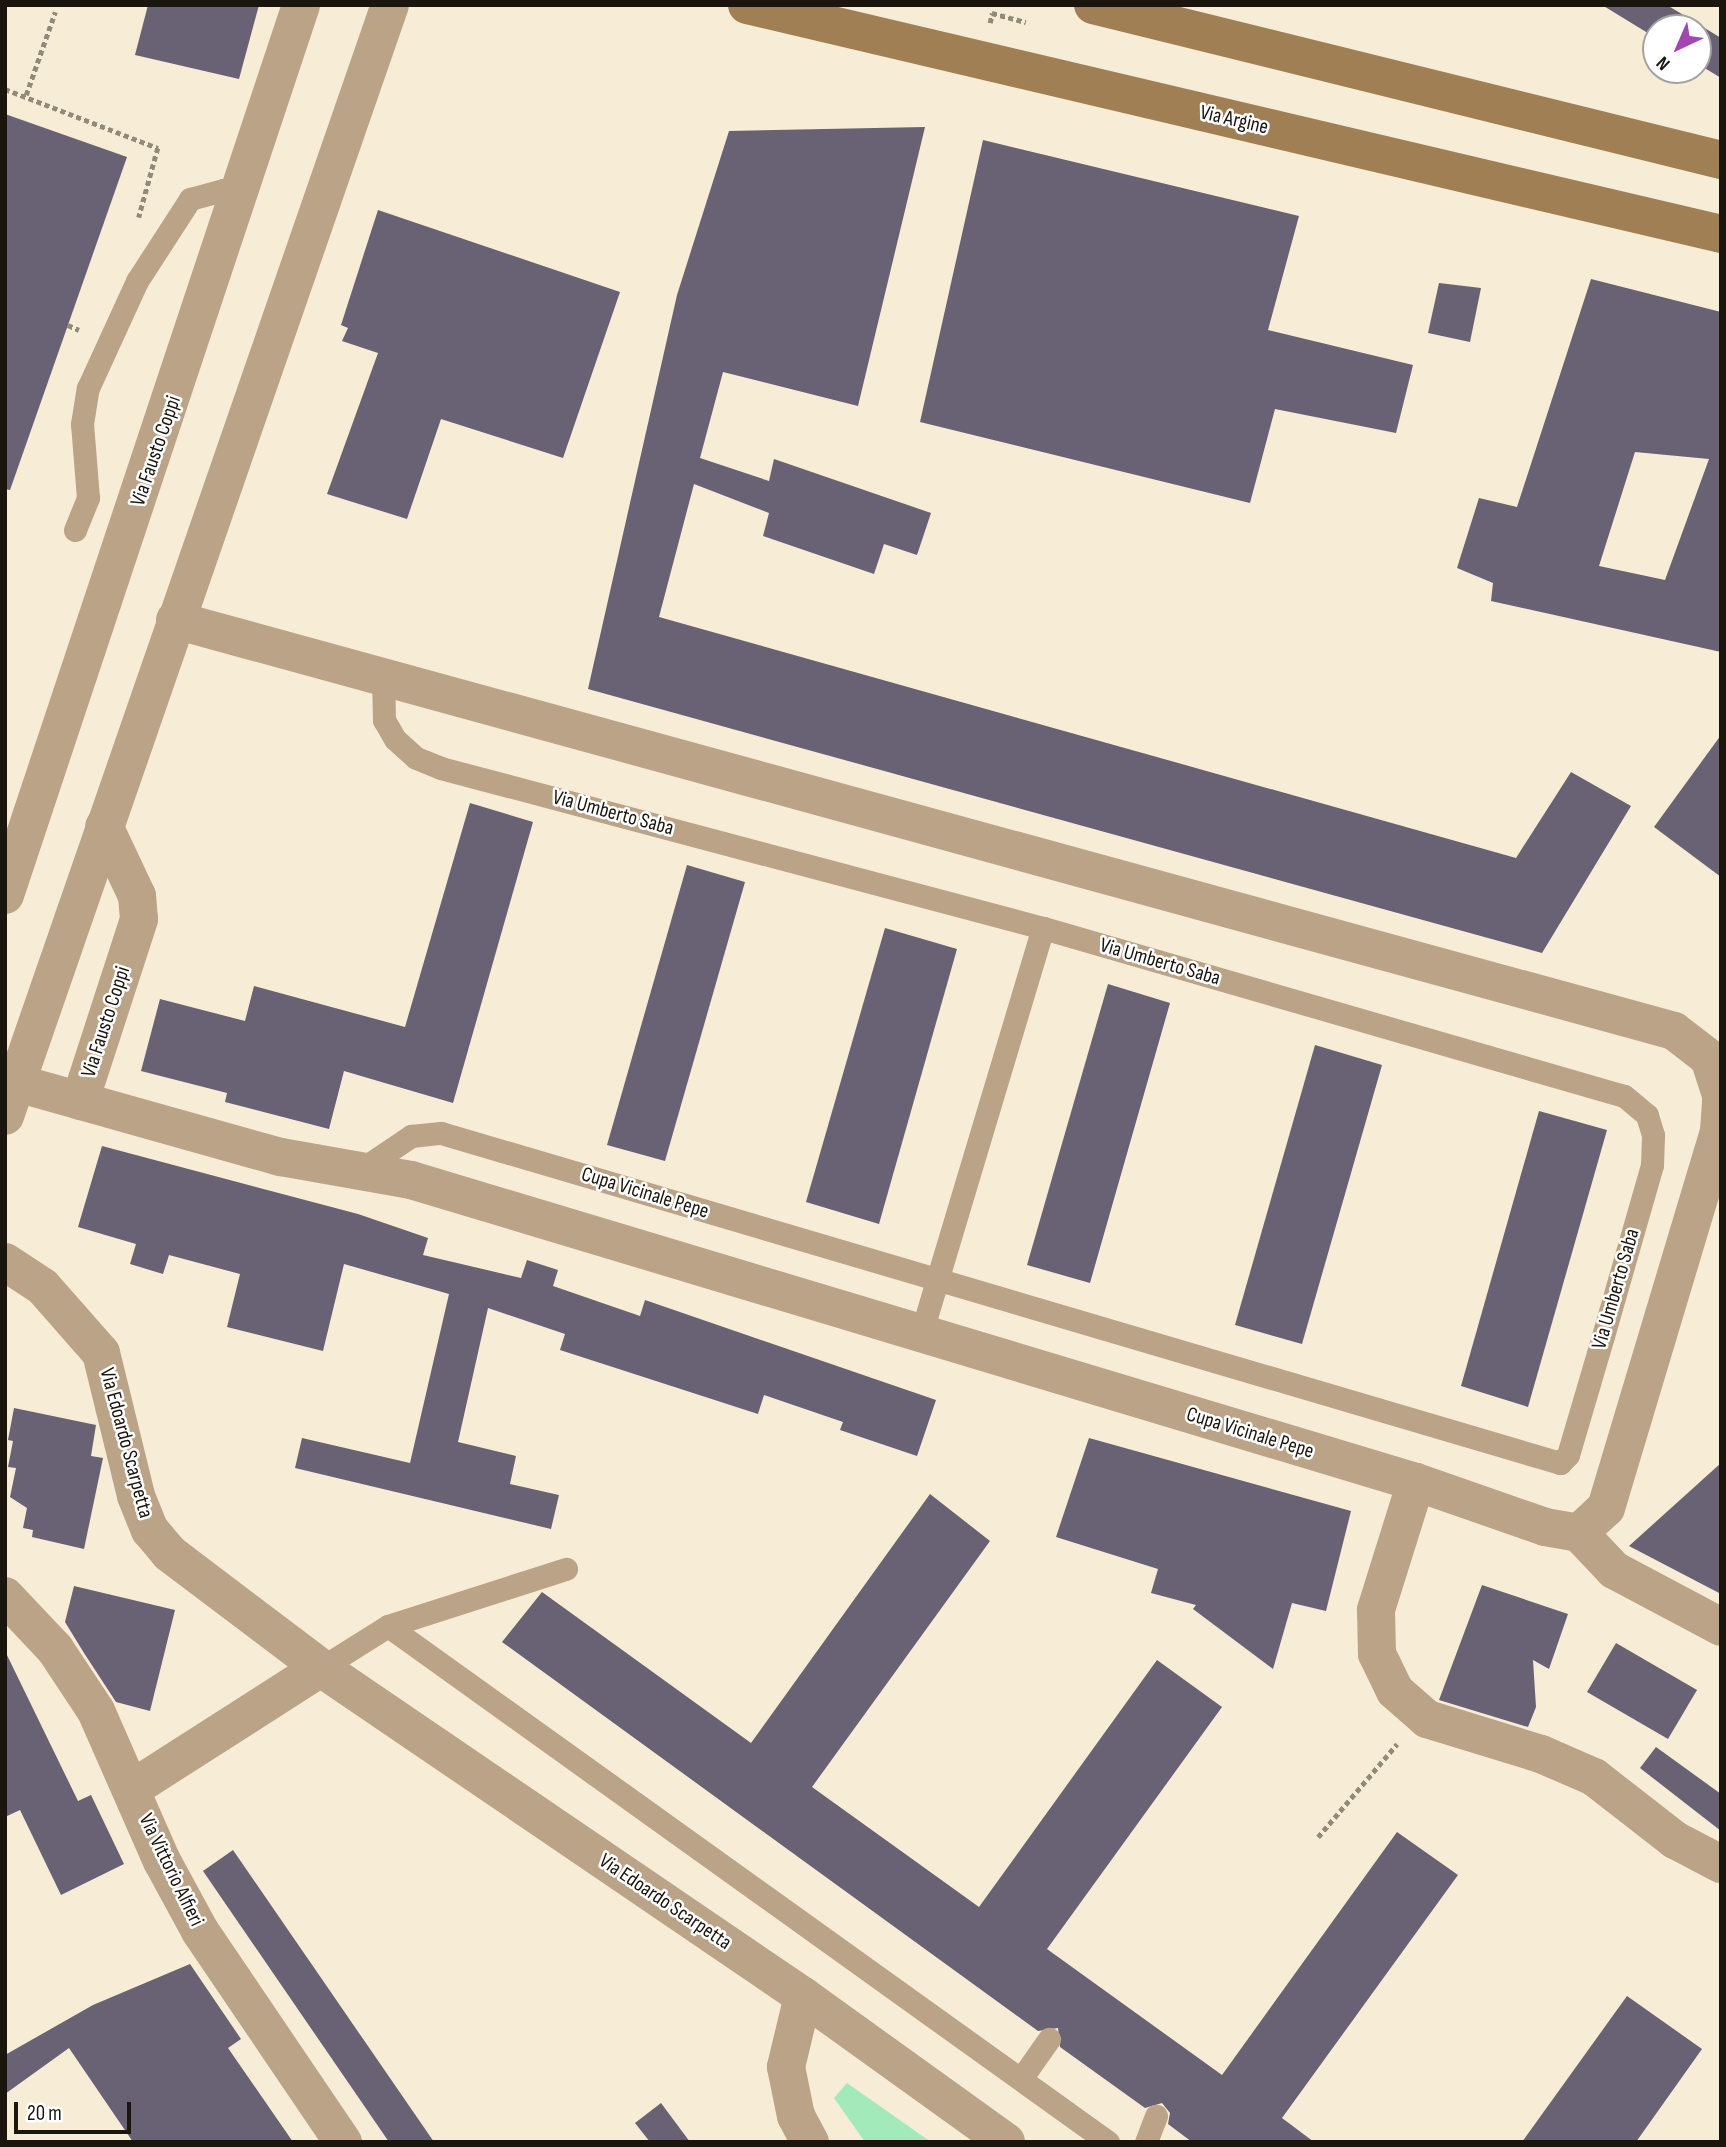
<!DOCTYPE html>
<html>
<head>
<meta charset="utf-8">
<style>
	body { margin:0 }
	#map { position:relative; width:1726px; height:2147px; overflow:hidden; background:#f7ecd5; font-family:"Sofia Sans Condensed",sans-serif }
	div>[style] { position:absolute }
	.green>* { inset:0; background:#a3eaba }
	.building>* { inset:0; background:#696174 }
	.path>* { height:4.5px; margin-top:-2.25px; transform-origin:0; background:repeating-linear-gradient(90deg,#918a79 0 5px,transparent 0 8.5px) }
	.lane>* { height:23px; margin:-11.5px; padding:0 11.5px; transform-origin:11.5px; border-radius:11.5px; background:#baa387 }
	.street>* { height:38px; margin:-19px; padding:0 19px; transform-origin:19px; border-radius:19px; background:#baa387 }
	.secondary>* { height:38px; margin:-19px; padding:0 19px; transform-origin:19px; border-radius:19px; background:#a07f55 }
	span { translate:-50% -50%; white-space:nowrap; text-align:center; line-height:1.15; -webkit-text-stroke:5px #fff; paint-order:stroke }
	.street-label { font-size:21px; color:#1a160e }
	.frame { position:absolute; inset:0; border:7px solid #1a160e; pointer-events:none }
	.north { position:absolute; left:1642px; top:14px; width:70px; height:70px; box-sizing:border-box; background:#fff; border:2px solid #a3a29f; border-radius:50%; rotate:224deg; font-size:19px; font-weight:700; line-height:28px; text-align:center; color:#1a160e }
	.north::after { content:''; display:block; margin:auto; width:24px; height:32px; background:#a247b2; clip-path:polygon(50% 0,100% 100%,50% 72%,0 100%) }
	.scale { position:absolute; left:14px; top:2102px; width:117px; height:32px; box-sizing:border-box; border:4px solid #1a160e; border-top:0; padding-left:9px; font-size:21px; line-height:24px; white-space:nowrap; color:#1a160e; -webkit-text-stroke:5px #fff; paint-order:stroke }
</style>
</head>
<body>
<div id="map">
	<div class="green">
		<div style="clip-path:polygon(847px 2083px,931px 2142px,865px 2142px,834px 2098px)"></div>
	</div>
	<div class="building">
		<div style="clip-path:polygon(148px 5px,259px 5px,239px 79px,135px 55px)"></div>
		<div style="clip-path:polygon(1602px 5px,1667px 5px,1721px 38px,1721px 78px,1698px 64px,1698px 28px,1656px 28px,1656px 38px)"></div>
		<div style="clip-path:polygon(5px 114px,127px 157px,10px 490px,5px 489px)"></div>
		<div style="clip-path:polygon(925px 127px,858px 406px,723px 372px,700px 458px,769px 481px,774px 459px,931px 513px,917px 555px,884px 544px,874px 574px,763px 536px,769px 513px,694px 484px,659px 617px,1516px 858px,1571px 772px,1631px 806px,1542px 953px,588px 689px,677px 295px,729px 131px)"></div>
		<div style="clip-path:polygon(983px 140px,1299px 216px,1268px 330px,1413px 365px,1396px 433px,1275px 409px,1250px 503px,920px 422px)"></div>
		<div style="clip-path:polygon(378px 210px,620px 292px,563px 458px,441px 419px,407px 519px,327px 494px,378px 353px,342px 341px,348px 328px,341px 325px)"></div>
		<div style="clip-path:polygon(evenodd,1591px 279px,1721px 312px,1721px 652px,1491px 601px,1493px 583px,1457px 568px,1479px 498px,1517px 507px,1591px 279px,1635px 452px,1709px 459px,1665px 580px,1599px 566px,1635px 452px)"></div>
		<div style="clip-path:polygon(1439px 283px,1481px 288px,1470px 342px,1428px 333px)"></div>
		<div style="clip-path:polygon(1721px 735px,1721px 877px,1654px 827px)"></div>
		<div style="clip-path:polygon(470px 803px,533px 822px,453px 1103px,344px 1071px,329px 1129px,225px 1102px,227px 1093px,141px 1071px,160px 999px,245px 1021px,254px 986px,405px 1027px)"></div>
		<div style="clip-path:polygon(687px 865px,745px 882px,665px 1161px,607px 1145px)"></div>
		<div style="clip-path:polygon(885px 928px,957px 949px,879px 1224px,806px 1202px)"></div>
		<div style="clip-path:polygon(1108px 984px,1170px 1003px,1090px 1283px,1027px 1265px)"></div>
		<div style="clip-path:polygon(1315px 1045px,1382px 1065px,1302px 1344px,1235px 1325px)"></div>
		<div style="clip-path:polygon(1539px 1111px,1607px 1130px,1528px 1407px,1461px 1386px)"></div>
		<div style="clip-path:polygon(102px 1146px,358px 1214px,428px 1238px,423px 1255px,521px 1278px,527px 1260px,558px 1270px,553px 1286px,640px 1316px,645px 1300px,936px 1400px,917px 1456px,840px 1430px,843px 1422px,764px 1395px,758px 1414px,560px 1350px,565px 1334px,488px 1308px,458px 1442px,516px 1456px,510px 1484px,559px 1495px,551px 1529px,295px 1468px,302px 1438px,410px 1463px,449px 1294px,344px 1264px,323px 1351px,227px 1327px,240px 1274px,169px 1255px,163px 1274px,130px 1264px,136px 1244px,78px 1227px)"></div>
		<div style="clip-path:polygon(14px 1408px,96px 1425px,91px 1456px,103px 1458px,84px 1549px,32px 1537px,33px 1530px,23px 1528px,27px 1508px,10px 1497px,16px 1468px,8px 1467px,13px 1441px,8px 1440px)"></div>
		<div style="clip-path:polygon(1089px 1438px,1351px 1511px,1326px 1611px,1292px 1603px,1273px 1669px,1193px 1609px,1196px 1605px,1151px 1593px,1158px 1569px,1056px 1537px)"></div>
		<div style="clip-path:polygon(1721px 1463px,1721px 1594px,1629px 1546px)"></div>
		<div style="clip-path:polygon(930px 1494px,990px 1541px,812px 1787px,979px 1907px,1157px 1660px,1222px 1707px,1047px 1949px,1222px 2075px,1397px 1832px,1458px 1875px,1282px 2118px,1314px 2142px,1192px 2142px,1168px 2124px,1170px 2113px,1162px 2103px,1145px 2108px,1060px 2047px,1058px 2028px,1038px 2031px,502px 1642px,542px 1592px,751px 1743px)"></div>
		<div style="clip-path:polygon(1482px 1585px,1568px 1614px,1549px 1669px,1533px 1660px,1536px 1707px,1528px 1727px,1439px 1700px)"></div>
		<div style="clip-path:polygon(74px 1586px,175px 1610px,150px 1711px,116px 1702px,84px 1653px,65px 1622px)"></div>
		<div style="clip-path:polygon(1616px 1643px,1697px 1690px,1668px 1739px,1587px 1692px)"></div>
		<div style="clip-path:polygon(5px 1651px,78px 1801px,91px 1795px,124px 1864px,61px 1895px,20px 1810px,5px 1817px)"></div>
		<div style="clip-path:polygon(1656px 1747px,1721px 1794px,1721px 1831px,1640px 1768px)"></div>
		<div style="clip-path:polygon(233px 1850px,434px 2142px,389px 2142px,203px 1871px)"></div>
		<div style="clip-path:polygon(190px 1964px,241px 2039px,228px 2048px,293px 2142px,133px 2142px,69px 2048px,5px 2094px,5px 2055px,93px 2005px)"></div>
		<div style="clip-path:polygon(1627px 1996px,1702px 2049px,1636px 2142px,1522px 2142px)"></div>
		<div style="clip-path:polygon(661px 2103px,690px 2142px,650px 2142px,635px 2123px)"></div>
	</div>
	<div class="path">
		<div style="left:990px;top:23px;width:10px;rotate:-79deg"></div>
		<div style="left:992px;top:13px;width:35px;rotate:15deg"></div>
		<div style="left:5px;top:89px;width:164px;rotate:21.1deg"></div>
		<div style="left:158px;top:148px;width:72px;rotate:105.4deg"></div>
		<div style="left:26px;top:95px;width:88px;rotate:-70.7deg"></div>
		<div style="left:68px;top:325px;width:12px;rotate:24deg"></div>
		<div style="left:1318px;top:1837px;width:122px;rotate:-49.7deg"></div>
	</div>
	<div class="lane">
		<div style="left:75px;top:530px;width:35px;rotate:-68deg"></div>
		<div style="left:88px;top:498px;width:74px;rotate:-94.6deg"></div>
		<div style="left:82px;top:424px;width:36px;rotate:-81deg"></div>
		<div style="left:88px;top:388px;width:118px;rotate:-65.4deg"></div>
		<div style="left:137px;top:281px;width:98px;rotate:-57.1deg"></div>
		<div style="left:190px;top:199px;width:34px;rotate:-15deg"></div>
		<div style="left:223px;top:190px;width:20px;rotate:33deg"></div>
		<div style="left:359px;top:1171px;width:63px;rotate:-33.9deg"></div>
		<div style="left:411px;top:1136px;width:30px;rotate:-6deg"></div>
		<div style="left:441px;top:1133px;width:1167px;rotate:16.43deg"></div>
		<div style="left:1560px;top:1463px;width:11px;rotate:-45deg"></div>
		<div style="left:1568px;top:1455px;width:124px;rotate:-73.6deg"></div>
		<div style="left:1603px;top:1336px;width:178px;rotate:-74deg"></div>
		<div style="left:1652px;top:1165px;width:30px;rotate:-88deg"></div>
		<div style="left:1653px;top:1135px;width:21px;rotate:-107deg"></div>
		<div style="left:1647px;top:1115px;width:30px;rotate:-140deg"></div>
		<div style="left:1624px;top:1096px;width:605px;rotate:-163.87deg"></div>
		<div style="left:1043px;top:928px;width:623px;rotate:-165.12deg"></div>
		<div style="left:441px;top:768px;width:27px;rotate:-158deg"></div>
		<div style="left:416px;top:758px;width:28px;rotate:-138deg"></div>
		<div style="left:395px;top:739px;width:22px;rotate:-120deg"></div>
		<div style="left:384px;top:720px;width:43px;rotate:-91.3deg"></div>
		<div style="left:921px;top:1334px;width:424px;rotate:-73.3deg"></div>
		<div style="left:388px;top:1626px;width:886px;rotate:35.63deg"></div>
		<div style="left:321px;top:1668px;width:79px;rotate:-32.1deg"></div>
		<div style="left:388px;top:1626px;width:187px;rotate:-17.8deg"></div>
		<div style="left:1021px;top:2079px;width:49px;rotate:-55deg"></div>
		<div style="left:1146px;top:2142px;width:28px;rotate:-69deg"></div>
	</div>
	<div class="street">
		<div style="left:175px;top:620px;width:1554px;rotate:15.33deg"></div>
		<div style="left:1674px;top:1031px;width:44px;rotate:37.6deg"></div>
		<div style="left:1709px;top:1058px;width:38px;rotate:72deg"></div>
		<div style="left:5px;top:895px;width:938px;rotate:-71.6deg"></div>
		<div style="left:17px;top:1083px;width:274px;rotate:15.7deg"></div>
		<div style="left:281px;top:1157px;width:132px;rotate:10deg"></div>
		<div style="left:411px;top:1180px;width:1049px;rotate:16.73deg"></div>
		<div style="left:1416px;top:1482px;width:137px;rotate:19.2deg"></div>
		<div style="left:1545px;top:1527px;width:35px;rotate:10deg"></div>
		<div style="left:80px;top:1101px;width:191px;rotate:-72deg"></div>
		<div style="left:139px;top:919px;width:23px;rotate:-95deg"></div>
		<div style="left:137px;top:896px;width:77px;rotate:-115.2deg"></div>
		<div style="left:5px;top:1116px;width:1176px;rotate:-70.89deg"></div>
		<div style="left:5px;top:1262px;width:45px;rotate:33.3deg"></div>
		<div style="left:43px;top:1287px;width:88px;rotate:48.7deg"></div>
		<div style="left:101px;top:1353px;width:147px;rotate:76.2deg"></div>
		<div style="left:136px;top:1496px;width:37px;rotate:68deg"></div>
		<div style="left:150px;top:1530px;width:30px;rotate:50deg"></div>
		<div style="left:169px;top:1553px;width:191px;rotate:37.1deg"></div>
		<div style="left:321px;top:1668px;width:583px;rotate:34.24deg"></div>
		<div style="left:803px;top:1996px;width:250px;rotate:35.7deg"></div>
		<div style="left:1416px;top:1482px;width:134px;rotate:107.4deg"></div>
		<div style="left:1376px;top:1610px;width:44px;rotate:88.7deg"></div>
		<div style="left:1377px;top:1654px;width:41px;rotate:64.1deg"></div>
		<div style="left:1395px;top:1691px;width:43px;rotate:41.2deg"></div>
		<div style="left:1427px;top:1719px;width:119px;rotate:17.1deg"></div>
		<div style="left:1541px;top:1754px;width:58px;rotate:23.5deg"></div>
		<div style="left:1594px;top:1777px;width:103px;rotate:37.9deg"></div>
		<div style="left:1675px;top:1840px;width:52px;rotate:27.6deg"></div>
		<div style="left:1579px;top:1533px;width:37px;rotate:-43deg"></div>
		<div style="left:1606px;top:1508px;width:394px;rotate:-73.3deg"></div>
		<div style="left:1719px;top:1131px;width:32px;rotate:-86deg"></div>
		<div style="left:1579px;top:1533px;width:51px;rotate:46.6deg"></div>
		<div style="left:1614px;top:1570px;width:121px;rotate:28deg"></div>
		<div style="left:5px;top:1596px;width:73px;rotate:46.7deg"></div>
		<div style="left:55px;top:1649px;width:74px;rotate:56.5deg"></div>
		<div style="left:96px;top:1711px;width:164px;rotate:66.3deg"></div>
		<div style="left:162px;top:1861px;width:80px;rotate:61.5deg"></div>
		<div style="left:200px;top:1931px;width:255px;rotate:55.9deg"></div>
		<div style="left:133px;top:1788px;width:223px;rotate:-32.6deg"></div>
		<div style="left:803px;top:1996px;width:73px;rotate:103.5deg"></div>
		<div style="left:786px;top:2067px;width:50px;rotate:78.5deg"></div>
		<div style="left:796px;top:2116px;width:30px;rotate:62deg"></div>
	</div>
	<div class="secondary">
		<div style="left:747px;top:5px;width:1001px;rotate:13.23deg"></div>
		<div style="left:1093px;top:5px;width:647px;rotate:13.86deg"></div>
	</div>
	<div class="street-label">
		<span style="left:1234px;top:120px;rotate:13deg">Via Argine</span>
		<span style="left:156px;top:451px;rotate:-71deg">Via Fausto Coppi</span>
		<span style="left:613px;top:813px;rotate:15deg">Via Umberto Saba</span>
		<span style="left:1160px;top:962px;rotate:16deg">Via Umberto Saba</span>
		<span style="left:106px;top:1022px;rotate:-72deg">Via Fausto Coppi</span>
		<span style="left:645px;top:1193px;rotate:17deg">Cupa Vicinale Pepe</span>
		<span style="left:1616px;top:1289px;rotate:-74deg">Via Umberto Saba</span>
		<span style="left:1250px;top:1433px;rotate:17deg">Cupa Vicinale Pepe</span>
		<span style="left:126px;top:1443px;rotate:75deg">Via Edoardo Scarpetta</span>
		<span style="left:171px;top:1870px;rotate:64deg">Via Vittorio Alfieri</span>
		<span style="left:665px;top:1902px;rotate:34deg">Via Edoardo Scarpetta</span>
	</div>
	<div class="frame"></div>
	<div class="north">N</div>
	<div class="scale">20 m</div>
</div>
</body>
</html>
